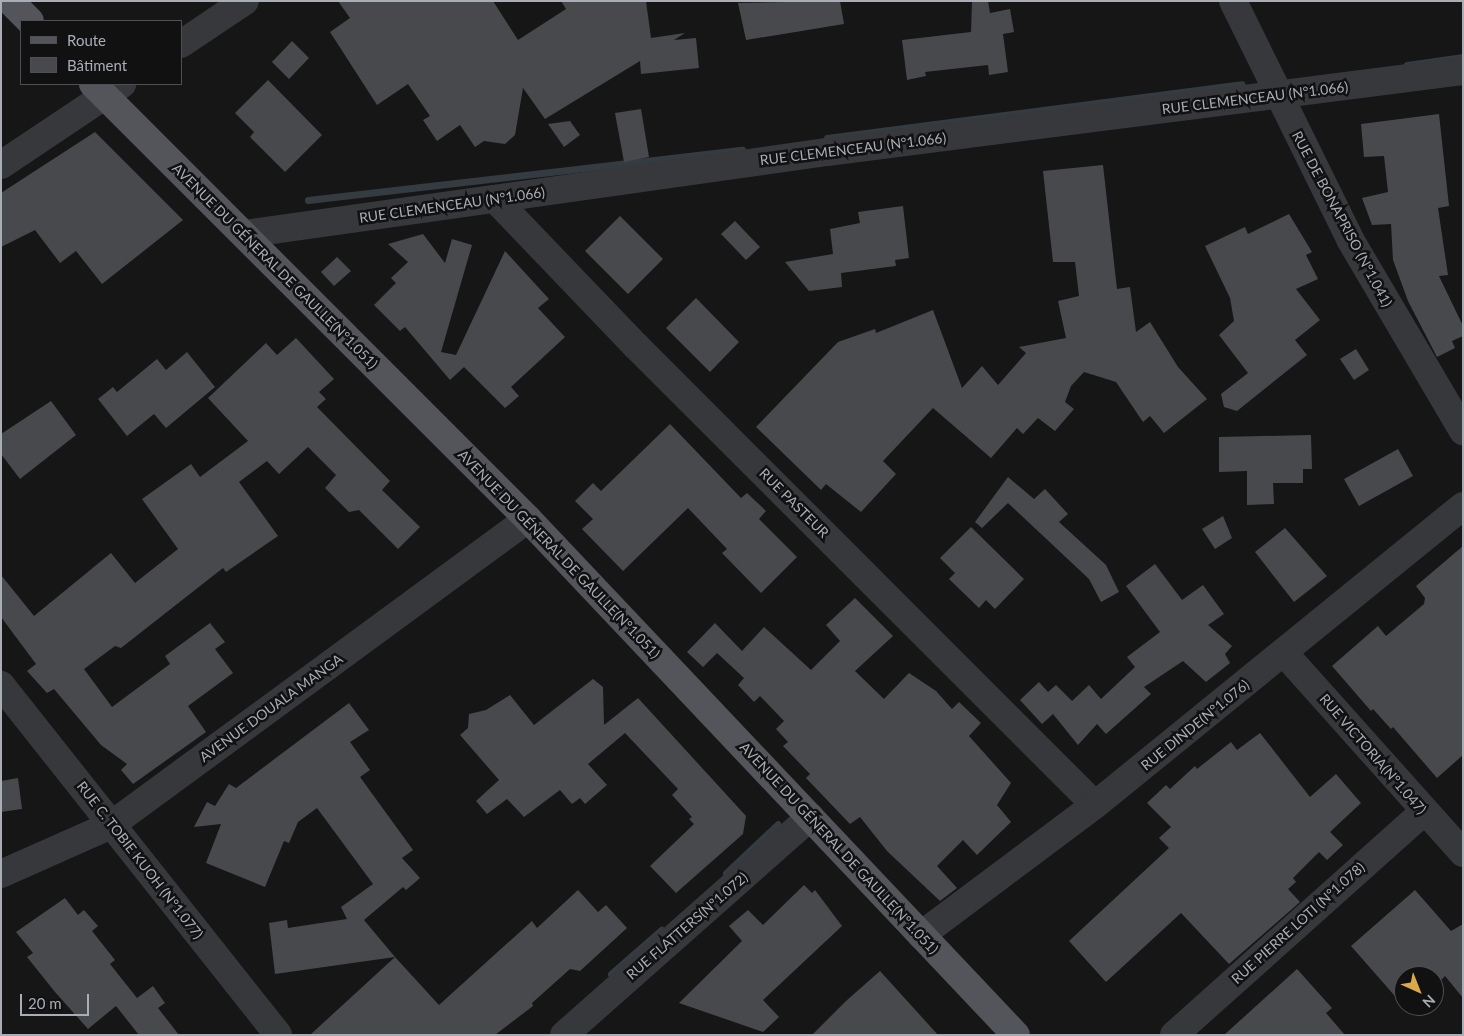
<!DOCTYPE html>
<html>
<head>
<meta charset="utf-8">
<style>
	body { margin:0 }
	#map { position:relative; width:1464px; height:1036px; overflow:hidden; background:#161617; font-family:Lato,sans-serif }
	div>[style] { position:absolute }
	.stream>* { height:7px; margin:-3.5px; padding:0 3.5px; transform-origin:3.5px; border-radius:3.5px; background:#343c42 }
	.building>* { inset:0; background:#48494c }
	.minor>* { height:28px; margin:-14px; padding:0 14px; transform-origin:14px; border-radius:14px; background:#37383c }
	.major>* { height:28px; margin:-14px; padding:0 14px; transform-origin:14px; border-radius:14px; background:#53555a }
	span { translate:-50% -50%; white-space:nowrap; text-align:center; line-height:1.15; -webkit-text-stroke:5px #111112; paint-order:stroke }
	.street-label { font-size:14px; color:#a9adb6 }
	.frame { position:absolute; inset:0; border:2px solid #a9adb6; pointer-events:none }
	.legend { position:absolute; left:20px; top:20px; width:162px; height:65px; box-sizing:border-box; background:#111112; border:1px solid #4e4f54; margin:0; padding:6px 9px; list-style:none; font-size:15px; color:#a9adb6 }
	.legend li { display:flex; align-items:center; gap:10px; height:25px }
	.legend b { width:25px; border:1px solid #4e4f54 }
	.north { position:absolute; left:1394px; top:966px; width:50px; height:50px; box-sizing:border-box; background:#111112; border:1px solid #4e4f54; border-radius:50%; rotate:136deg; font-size:14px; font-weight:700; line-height:20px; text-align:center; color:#a9adb6 }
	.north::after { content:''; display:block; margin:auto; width:18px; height:22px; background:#dca948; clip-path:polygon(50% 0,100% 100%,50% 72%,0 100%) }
	.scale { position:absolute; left:20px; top:994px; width:69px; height:22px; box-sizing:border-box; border:2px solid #a9adb6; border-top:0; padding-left:6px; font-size:15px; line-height:18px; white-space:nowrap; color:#a9adb6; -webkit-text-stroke:4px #111112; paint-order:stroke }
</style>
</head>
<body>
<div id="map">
	<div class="stream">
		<div style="left:1407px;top:65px;width:57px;rotate:-8.1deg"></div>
		<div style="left:827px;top:138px;width:418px;rotate:-7.4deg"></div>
		<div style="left:308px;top:200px;width:437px;rotate:-6.6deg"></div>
		<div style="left:726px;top:873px;width:71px;rotate:-43.3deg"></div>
		<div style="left:611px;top:974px;width:67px;rotate:-41.3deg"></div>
	</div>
	<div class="building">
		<div style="clip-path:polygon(338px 1px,493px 1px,518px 40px,566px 9px,561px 1px,646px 1px,651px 38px,685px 33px,674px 40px,696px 38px,699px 68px,641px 74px,640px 61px,545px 119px,523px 88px,515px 135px,505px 144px,484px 141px,475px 147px,460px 125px,437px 141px,423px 120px,430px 116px,408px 84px,377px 105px,330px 32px,350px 18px)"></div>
		<div style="clip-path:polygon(840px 1px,844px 24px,746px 40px,738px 3px)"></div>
		<div style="clip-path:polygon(972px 1px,988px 1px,990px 13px,1010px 9px,1014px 32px,1003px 34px,1008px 72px,989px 75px,988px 65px,925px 72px,926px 76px,907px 80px,902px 40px,971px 32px)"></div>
		<div style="clip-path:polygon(292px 41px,309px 58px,289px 79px,272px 62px)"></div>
		<div style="clip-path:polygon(268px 80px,322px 135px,285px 172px,250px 137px,254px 132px,235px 113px)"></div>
		<div style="clip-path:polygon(641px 109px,649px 157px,624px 162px,615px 113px)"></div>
		<div style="clip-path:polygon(1439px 114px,1449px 206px,1438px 208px,1448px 275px,1439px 276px,1463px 326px,1463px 336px,1452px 341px,1455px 348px,1437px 357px,1408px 301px,1393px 260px,1391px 224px,1372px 225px,1362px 198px,1388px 192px,1384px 156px,1364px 157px,1361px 124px)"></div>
		<div style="clip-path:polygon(570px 121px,580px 135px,564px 147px,548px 124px)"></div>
		<div style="clip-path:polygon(95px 132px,183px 220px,102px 284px,76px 251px,60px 263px,35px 230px,1px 247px,1px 193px)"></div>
		<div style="clip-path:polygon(1103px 165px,1117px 289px,1130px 287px,1136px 332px,1150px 322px,1178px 367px,1207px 399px,1164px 433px,1150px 416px,1143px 422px,1116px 382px,1084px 372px,1071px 386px,1065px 402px,1074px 409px,1055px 431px,1038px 418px,1023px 434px,1017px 428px,991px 458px,933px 408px,883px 461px,896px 474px,861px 512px,826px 484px,821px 490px,756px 427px,838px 342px,875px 329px,876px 333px,933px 310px,962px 388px,982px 366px,998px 385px,1026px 353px,1019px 347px,1066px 338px,1058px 301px,1079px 296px,1075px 262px,1053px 262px,1043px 171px)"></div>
		<div style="clip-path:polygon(903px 206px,909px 258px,895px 260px,896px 266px,841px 273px,842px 287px,809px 291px,785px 262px,833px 254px,830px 229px,860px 223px,858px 212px)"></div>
		<div style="clip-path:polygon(1289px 214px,1312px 252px,1306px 255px,1318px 279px,1296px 289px,1320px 320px,1295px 340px,1307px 355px,1237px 411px,1224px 407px,1221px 394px,1248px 373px,1219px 335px,1234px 321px,1230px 298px,1205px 246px,1245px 227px,1248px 234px)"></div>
		<div style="clip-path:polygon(620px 216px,663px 259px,628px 294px,585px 251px)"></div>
		<div style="clip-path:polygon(735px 221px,760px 247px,746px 260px,721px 234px)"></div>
		<div style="clip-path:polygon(423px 234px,445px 263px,452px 239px,472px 245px,441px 352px,456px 355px,505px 251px,549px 299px,538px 308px,565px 337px,511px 387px,519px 396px,505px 408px,464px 367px,450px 380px,405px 327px,400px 331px,374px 305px,396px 283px,391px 278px,408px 262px,388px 244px)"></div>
		<div style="clip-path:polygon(337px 257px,351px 271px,334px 286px,321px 272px)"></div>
		<div style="clip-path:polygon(696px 298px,739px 342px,710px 372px,666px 328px)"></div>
		<div style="clip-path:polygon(296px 338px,334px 379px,319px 392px,326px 399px,317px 407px,390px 481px,382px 490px,420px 527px,398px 549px,359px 510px,349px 512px,325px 488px,336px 475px,308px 447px,279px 474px,267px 461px,239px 482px,278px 536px,226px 572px,223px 568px,121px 648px,115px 646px,84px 669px,112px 707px,170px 664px,165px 656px,210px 623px,225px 642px,215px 649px,233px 673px,188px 706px,206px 732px,133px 784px,121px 770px,127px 764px,101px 745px,54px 689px,47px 693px,27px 671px,36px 664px,1px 617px,1px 575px,34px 616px,111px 553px,135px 583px,178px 549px,142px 499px,191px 464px,200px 477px,248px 441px,208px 398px,266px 343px,277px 355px)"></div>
		<div style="clip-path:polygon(1356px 349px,1369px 370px,1354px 380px,1340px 359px)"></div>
		<div style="clip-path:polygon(187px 352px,215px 387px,166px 428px,154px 414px,127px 436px,98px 399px,113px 387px,117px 392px,157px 359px,166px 370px)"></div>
		<div style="clip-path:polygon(51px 401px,76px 435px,20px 479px,1px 454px,1px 434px)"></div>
		<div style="clip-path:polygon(670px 424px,741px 498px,747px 493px,766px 511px,759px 519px,797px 557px,761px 593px,722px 553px,727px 549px,688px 508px,623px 571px,582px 529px,593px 519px,575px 501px,593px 483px,601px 491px)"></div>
		<div style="clip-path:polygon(1311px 435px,1312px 469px,1303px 469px,1303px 483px,1273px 483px,1274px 504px,1247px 505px,1247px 471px,1219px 472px,1219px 437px)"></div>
		<div style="clip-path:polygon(1398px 449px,1413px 476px,1359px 506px,1344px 479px)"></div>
		<div style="clip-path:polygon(1008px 477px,1034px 499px,1045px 489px,1068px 514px,1059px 522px,1106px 565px,1119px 592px,1101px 602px,1089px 579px,1008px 503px,982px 528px,975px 522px)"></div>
		<div style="clip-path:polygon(1223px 516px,1232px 538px,1215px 549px,1202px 529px)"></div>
		<div style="clip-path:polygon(971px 527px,1024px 579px,995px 609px,986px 600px,979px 608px,949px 579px,955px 573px,940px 558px)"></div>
		<div style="clip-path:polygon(1285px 528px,1327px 576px,1294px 602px,1255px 552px)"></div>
		<div style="clip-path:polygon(1463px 546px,1463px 755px,1437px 778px,1393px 727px,1391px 729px,1373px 709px,1371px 711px,1332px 666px,1378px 626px,1386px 636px,1424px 604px,1425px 598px,1416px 586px)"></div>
		<div style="clip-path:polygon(1155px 564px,1182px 600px,1203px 585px,1224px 614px,1208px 625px,1232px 646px,1225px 654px,1230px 663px,1206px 682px,1183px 661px,1144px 687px,1151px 694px,1106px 734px,1097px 724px,1078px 745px,1053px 714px,1042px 724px,1020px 700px,1039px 682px,1048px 692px,1056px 685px,1072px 701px,1089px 685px,1101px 699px,1135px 667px,1127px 657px,1160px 632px,1126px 586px)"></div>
		<div style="clip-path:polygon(855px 598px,893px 636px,855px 671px,884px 699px,909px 673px,936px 691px,952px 709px,959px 702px,981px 723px,969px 736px,1011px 783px,997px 805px,1011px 822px,977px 855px,963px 840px,937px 866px,957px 888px,940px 901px,887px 851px,860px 817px,850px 824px,806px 778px,810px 774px,783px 746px,788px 742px,776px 729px,784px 721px,760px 696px,754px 702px,738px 685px,744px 678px,717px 653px,703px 667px,687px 652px,715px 623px,742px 651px,764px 627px,811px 670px,840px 641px,826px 625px)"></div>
		<div style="clip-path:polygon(593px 679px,603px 687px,604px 725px,638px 698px,746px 816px,743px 834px,676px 893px,650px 866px,694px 824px,689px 819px,692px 817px,672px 795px,678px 789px,625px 733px,588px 764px,607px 785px,585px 804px,580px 798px,572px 804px,560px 790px,524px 817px,507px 799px,487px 814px,476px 801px,499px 780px,460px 735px,468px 728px,469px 714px,486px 710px,510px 695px,534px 725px)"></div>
		<div style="clip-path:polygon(349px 703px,369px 730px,350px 742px,370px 770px,360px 777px,413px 850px,402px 858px,420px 878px,406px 890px,403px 887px,364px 920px,395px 957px,275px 974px,269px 923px,287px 920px,288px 928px,347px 919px,341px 907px,373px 884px,317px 808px,298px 822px,289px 843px,284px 841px,265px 887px,206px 863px,221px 824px,194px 827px,207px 802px,215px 806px,229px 784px,236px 788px)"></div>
		<div style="clip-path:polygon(1260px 733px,1310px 797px,1336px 774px,1361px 803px,1330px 832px,1343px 845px,1327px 860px,1319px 852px,1293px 878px,1296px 882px,1288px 889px,1300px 902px,1229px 964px,1181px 913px,1106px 982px,1069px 941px,1169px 848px,1159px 838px,1171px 827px,1147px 803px,1166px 785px,1170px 789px,1195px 766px,1197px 769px,1231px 742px,1237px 750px)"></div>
		<div style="clip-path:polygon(18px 778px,22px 809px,1px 812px,1px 781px)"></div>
		<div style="clip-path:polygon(804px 885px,812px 893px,815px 890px,842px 926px,763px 1000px,779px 1017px,763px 1032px,679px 1003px,742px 941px,729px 926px,748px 910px,763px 925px)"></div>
		<div style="clip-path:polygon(578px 890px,598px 912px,606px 905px,627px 928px,580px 971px,570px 969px,532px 1003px,533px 1006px,495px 1035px,310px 1035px,395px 957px,439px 1005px,532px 921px,537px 928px)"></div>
		<div style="clip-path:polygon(1415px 890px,1451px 931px,1463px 924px,1463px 998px,1445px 976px,1434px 987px,1434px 976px,1404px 976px,1404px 1006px,1413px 1006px,1408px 1011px,1351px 946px)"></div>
		<div style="clip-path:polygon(65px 898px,78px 915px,84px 910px,98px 926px,92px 931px,115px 960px,110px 964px,137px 998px,153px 986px,165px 1003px,158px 1008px,179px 1035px,139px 1035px,116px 1006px,88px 1029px,55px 992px,27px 957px,33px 953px,16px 932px)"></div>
		<div style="clip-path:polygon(1297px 969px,1332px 1008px,1326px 1013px,1345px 1035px,1224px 1035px)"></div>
		<div style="clip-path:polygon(880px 971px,938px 1035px,812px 1035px,846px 1001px)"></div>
	</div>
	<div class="minor">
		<div style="left:1233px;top:1px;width:267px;rotate:63.8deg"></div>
		<div style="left:1351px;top:241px;width:221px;rotate:59.5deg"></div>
		<div style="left:181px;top:44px;width:77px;rotate:-33.9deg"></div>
		<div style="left:1px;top:165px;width:146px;rotate:-33.8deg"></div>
		<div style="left:495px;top:199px;width:204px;rotate:46.2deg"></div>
		<div style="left:636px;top:346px;width:649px;rotate:45deg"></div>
		<div style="left:244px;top:234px;width:589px;rotate:-8.01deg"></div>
		<div style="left:827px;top:152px;width:641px;rotate:-7.26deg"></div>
		<div style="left:1285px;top:654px;width:267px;rotate:48.2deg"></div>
		<div style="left:1px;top:685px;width:446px;rotate:51.6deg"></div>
		<div style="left:1px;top:874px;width:120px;rotate:-24deg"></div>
		<div style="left:111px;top:825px;width:517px;rotate:-36.27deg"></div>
		<div style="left:921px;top:935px;width:217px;rotate:-36.8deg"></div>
		<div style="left:1095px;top:805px;width:474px;rotate:-39.1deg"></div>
		<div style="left:564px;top:1035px;width:329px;rotate:-41.5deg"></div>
		<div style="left:1174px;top:1035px;width:334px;rotate:-41.8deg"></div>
	</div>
	<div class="major">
		<div style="left:10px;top:1px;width:28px;rotate:45deg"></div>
		<div style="left:93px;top:84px;width:615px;rotate:45deg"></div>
		<div style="left:528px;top:519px;width:710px;rotate:46.6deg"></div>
	</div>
	<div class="street-label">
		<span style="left:1255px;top:98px;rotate:-7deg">RUE CLEMENCEAU (N°1.066)</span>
		<span style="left:853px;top:149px;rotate:-7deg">RUE CLEMENCEAU (N°1.066)</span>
		<span style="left:452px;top:205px;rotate:-8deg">RUE CLEMENCEAU (N°1.066)</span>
		<span style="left:1342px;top:219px;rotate:62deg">RUE DE BONAPRISO (N°1.041)</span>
		<span style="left:275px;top:266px;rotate:45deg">AVENUE DU GÉNERAL DE GAULLE(N°1.051)</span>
		<span style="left:794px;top:503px;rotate:45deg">RUE PASTEUR</span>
		<span style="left:559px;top:554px;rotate:46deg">AVENUE DU GÉNERAL DE GAULLE(N°1.051)</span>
		<span style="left:271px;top:708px;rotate:-36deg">AVENUE DOUALA MANGA</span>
		<span style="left:1195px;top:725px;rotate:-39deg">RUE DINDE(N°1.076)</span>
		<span style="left:1373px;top:754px;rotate:49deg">RUE VICTORIA(N°1.047)</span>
		<span style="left:839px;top:848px;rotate:47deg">AVENUE DU GÉNERAL DE GAULLE(N°1.051)</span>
		<span style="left:140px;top:860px;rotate:52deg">RUE C. TOBIE KUOH (N°1.077)</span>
		<span style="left:1298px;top:923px;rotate:-42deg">RUE PIERRE LOTI (N°1.078)</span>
		<span style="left:687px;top:926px;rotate:-41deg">RUE FLATTERS(N°1.072)</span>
	</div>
	<div class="frame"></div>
	<ul class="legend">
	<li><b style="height:6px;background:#53555a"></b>Route</li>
	<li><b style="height:14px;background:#48494c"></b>Bâtiment</li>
	</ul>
	<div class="north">N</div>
	<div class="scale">20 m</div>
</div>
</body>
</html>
